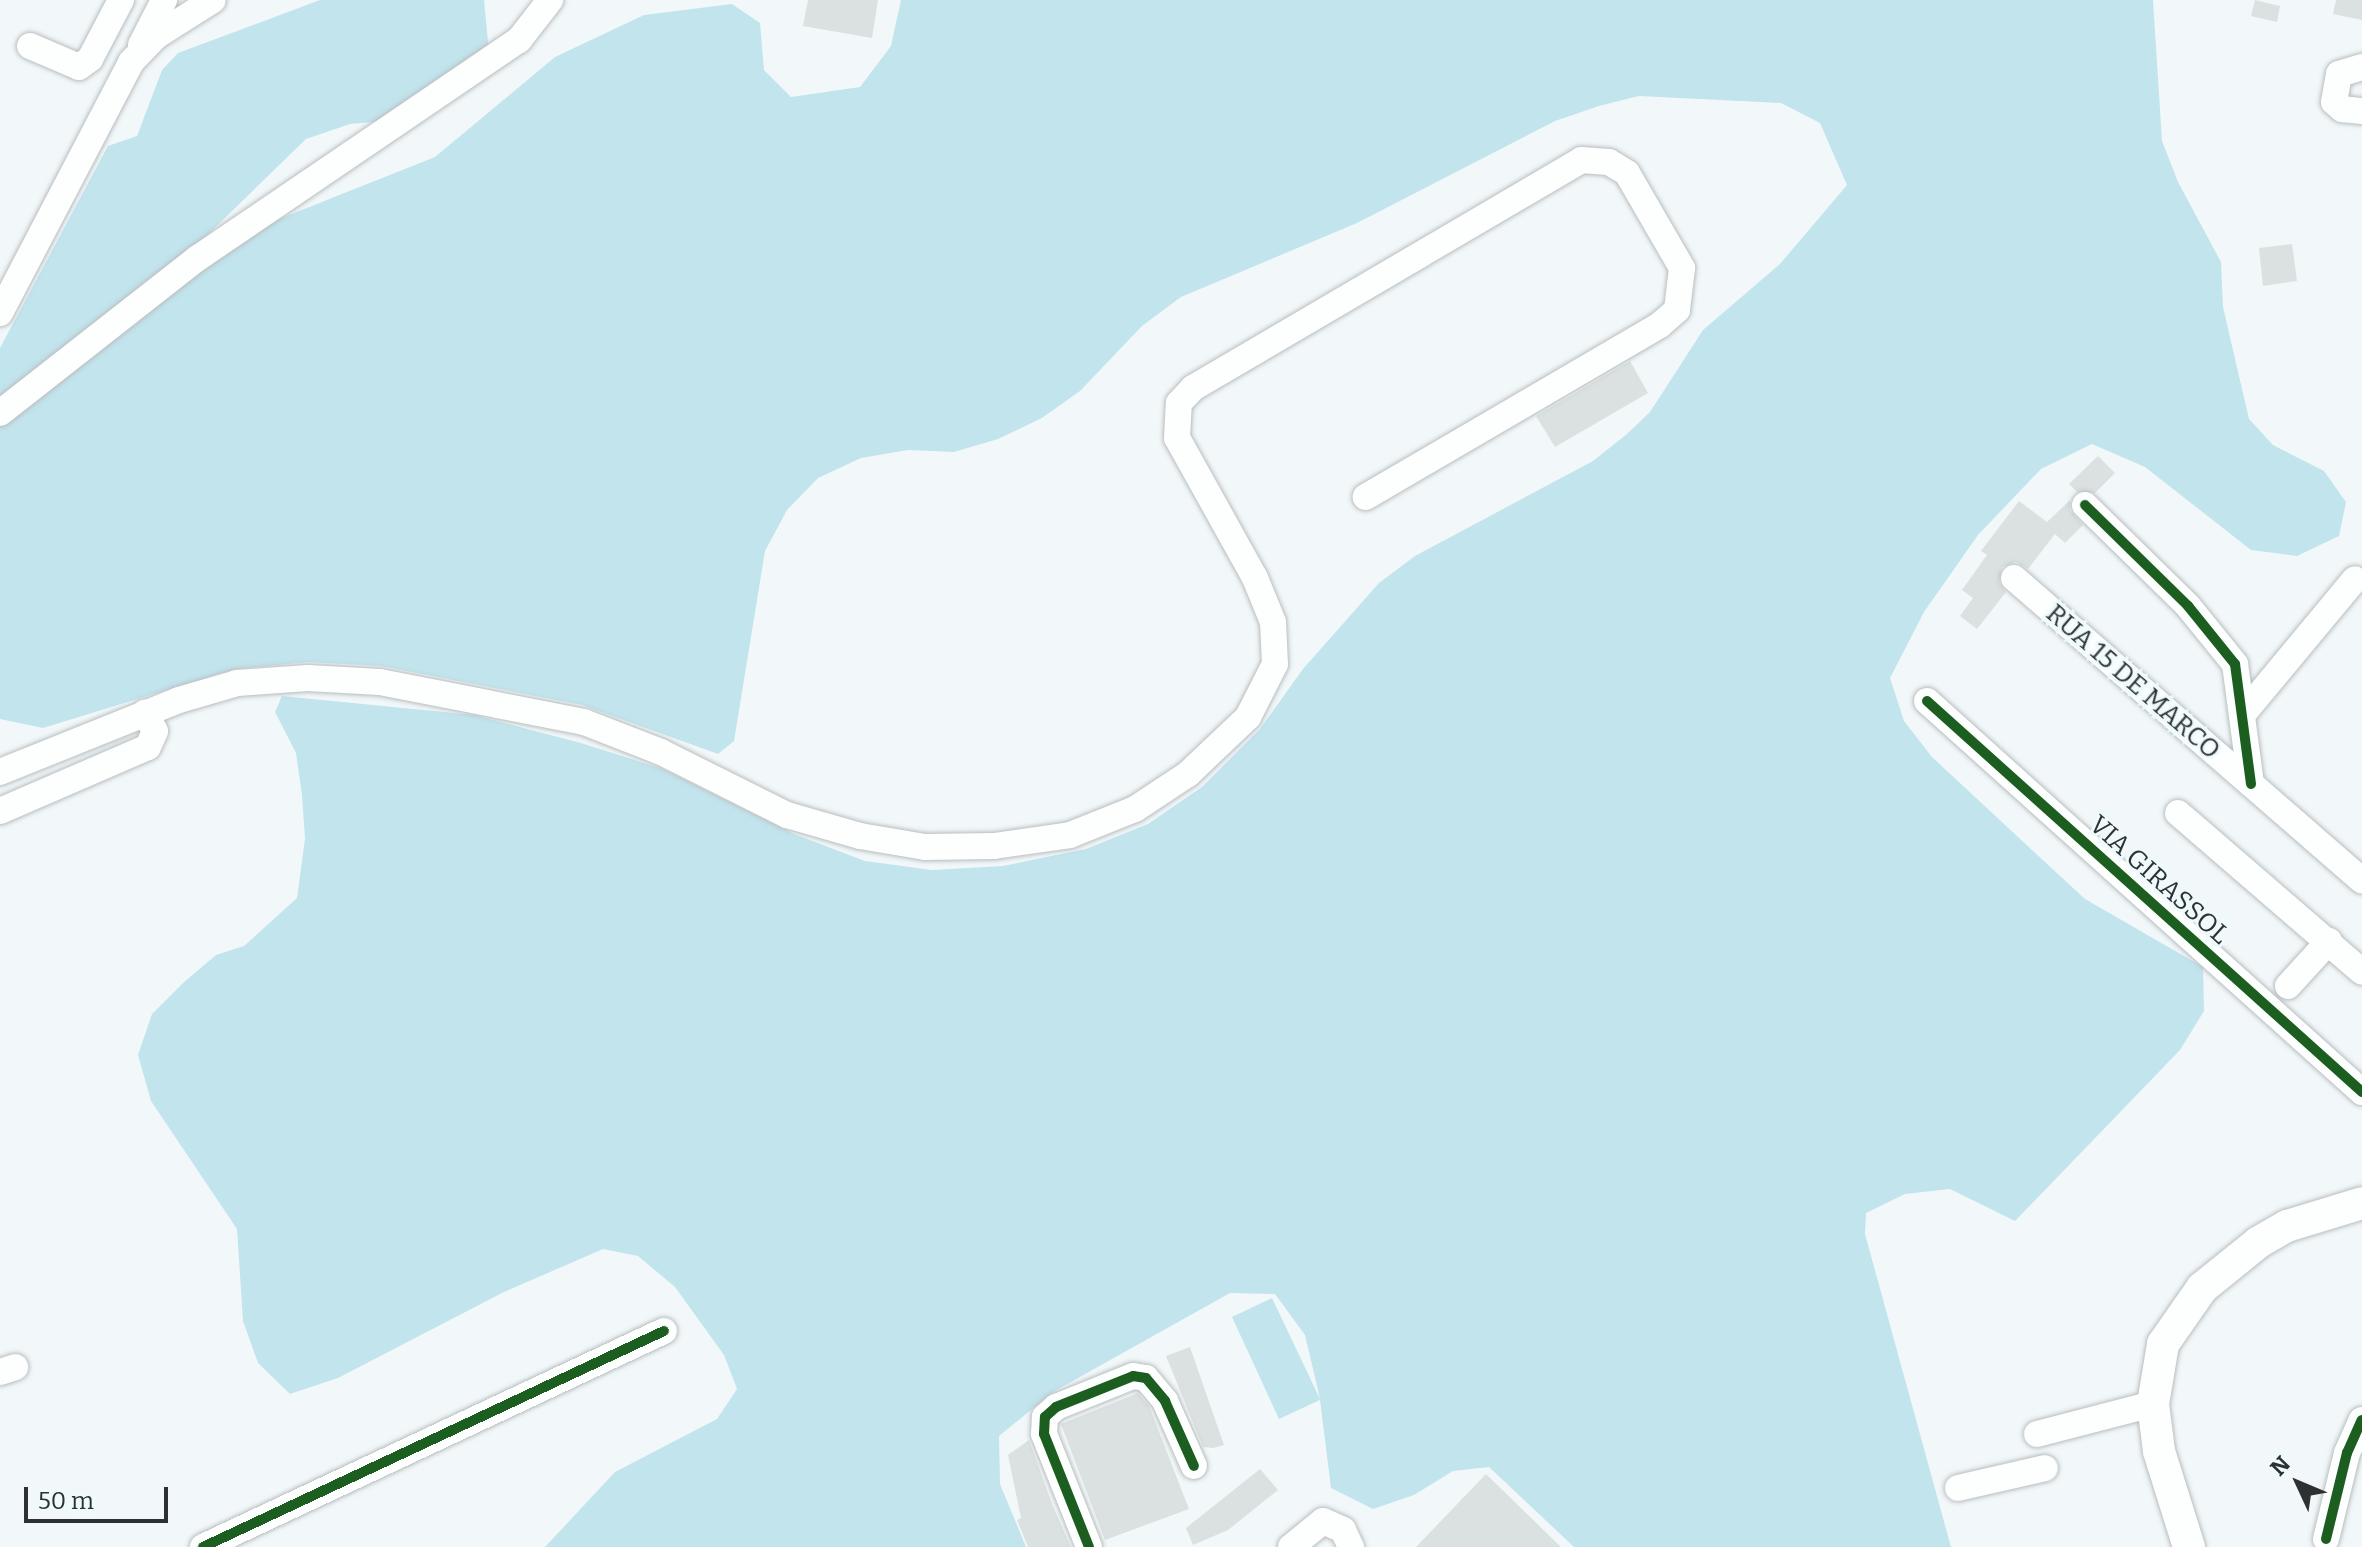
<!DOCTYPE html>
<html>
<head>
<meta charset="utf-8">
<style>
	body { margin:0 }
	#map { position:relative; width:2362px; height:1547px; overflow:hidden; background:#f2f8fa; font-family:Bitter,serif }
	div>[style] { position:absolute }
	.green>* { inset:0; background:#c2e4ed }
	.building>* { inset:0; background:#dbe0e1 }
	.roads { filter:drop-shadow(0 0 2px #b9bdbf) drop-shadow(0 0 2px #b9bdbf) }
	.minor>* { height:26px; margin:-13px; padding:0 13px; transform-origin:13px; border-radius:13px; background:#fdfefe }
	.major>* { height:32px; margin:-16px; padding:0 16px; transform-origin:16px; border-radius:16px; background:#fdfefe }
	.cycleway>* { height:10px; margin:-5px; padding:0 5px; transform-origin:5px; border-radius:5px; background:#1b5e20 }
	span { translate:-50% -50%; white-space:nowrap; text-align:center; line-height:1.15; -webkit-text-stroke:6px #effafd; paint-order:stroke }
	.street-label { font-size:26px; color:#2d3132 }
	.north { position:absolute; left:2258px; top:1443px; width:80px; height:80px; -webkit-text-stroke:6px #effafd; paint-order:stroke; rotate:314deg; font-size:22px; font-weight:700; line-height:32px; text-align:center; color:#2d3132 }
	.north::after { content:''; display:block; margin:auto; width:28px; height:36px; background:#2d3132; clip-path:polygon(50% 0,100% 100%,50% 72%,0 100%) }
	.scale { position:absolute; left:24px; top:1487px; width:144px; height:36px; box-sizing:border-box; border:4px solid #2d3132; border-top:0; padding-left:10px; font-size:24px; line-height:28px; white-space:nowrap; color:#2d3132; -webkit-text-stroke:6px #effafd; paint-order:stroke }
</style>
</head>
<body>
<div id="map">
	<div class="green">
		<div style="clip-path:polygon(320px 0,484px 0,489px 52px,395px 120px,350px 124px,306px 139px,195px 247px,0 397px,0 348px,108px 146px,137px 136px,162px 70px,178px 53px)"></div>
		<div style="clip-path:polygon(901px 0,2153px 0,2162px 141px,2178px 182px,2221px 262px,2223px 307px,2249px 419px,2273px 445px,2324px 471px,2346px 502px,2339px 536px,2297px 556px,2251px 550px,2145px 467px,2092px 444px,2041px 469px,1978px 535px,1924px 612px,1890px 678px,1904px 721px,1932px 757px,2032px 850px,2085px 899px,2203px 967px,2204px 1011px,2180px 1050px,2015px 1221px,1950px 1189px,1905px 1194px,1866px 1213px,1865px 1234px,1951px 1547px,1574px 1547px,1489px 1467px,1453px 1471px,1414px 1495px,1373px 1509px,1331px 1488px,1320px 1400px,1279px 1419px,1232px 1317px,1272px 1298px,1320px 1399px,1305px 1335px,1275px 1294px,1230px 1293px,1053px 1392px,999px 1436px,1000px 1484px,1026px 1547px,545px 1547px,615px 1472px,717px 1419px,737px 1389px,724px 1355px,675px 1287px,638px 1256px,603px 1249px,504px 1292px,338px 1378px,290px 1394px,258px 1363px,243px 1321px,237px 1229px,151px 1101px,138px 1055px,152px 1014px,183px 983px,216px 955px,244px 946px,297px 898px,305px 839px,302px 795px,296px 753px,275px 712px,282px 696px,474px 715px,581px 743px,663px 769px,794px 834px,865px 861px,932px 870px,1003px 866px,1086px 849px,1148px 824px,1202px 787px,1260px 729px,1303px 669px,1379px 583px,1415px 556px,1593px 461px,1627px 434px,1650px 412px,1703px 330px,1780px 264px,1847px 185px,1820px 123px,1781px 103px,1639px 96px,1599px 106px,1555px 121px,1357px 223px,1181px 297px,1142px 326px,1080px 391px,1042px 418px,998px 439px,954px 452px,908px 450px,861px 458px,818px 478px,787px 510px,765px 551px,734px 741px,718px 754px,582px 705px,381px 666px,308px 662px,235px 669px,43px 728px,0 719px,0 424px,157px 298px,264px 225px,435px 157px,555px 57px,644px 15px,732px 4px,760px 23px,764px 70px,791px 97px,860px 87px,891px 46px)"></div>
	</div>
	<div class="building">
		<div style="clip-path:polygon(808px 0,878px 0,872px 38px,803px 26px)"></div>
		<div style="clip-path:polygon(2255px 0,2280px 6px,2277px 22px,2251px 16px)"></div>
		<div style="clip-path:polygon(2336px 0,2362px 0,2362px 20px,2333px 14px)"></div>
		<div style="clip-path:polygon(2292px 244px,2297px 281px,2263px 286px,2259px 248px)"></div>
		<div style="clip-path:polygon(1630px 361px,1648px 393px,1555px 447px,1536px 416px)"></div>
		<div style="clip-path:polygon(2098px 456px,2115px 473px,2095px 493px,2077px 492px,2069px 484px)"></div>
		<div style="clip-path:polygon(2070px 500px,2070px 510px,2083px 525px,2065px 543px,2055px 534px,2028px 569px,2016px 562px,2002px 567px,1999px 582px,2006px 592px,1977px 629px,1960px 616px,1973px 598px,1962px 590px,1987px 555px,1981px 551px,2019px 501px,2047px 522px)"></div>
		<div style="clip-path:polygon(1190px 1347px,1224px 1445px,1213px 1448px,1203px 1447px,1166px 1356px)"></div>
		<div style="clip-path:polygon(1138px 1393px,1149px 1406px,1189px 1509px,1105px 1540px,1061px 1424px)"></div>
		<div style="clip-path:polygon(1029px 1440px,1052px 1504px,1071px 1547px,1028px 1547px,1017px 1520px,1021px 1518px,1008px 1455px)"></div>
		<div style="clip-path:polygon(1260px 1469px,1278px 1490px,1228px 1530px,1193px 1545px,1186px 1528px)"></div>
		<div style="clip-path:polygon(1486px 1474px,1561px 1547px,1416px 1547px)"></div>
	</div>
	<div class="roads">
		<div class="minor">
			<div style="left:141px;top:45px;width:51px;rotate:-62.9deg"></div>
			<div style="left:30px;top:46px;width:53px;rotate:23.2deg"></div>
			<div style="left:79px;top:67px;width:14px;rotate:-36deg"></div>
			<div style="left:90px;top:59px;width:67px;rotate:-62.3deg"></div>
			<div style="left:2362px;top:67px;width:24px;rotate:163deg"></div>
			<div style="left:2339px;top:74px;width:28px;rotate:100deg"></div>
			<div style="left:2334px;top:102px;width:11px;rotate:41deg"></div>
			<div style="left:2342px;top:109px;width:20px;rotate:6deg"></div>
			<div style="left:0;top:313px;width:283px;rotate:-62.4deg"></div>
			<div style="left:131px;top:62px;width:36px;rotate:-46deg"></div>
			<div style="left:156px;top:36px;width:67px;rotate:-32.3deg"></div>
			<div style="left:0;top:413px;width:251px;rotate:-38.1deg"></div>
			<div style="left:198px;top:258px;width:388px;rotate:-34.2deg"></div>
			<div style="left:519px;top:40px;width:51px;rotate:-52.2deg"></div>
			<div style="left:2085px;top:505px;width:144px;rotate:44.4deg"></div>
			<div style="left:2188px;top:606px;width:75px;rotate:51deg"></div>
			<div style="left:2235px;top:664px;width:121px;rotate:82.4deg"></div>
			<div style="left:2014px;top:578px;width:461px;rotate:41deg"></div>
			<div style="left:1927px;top:701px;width:585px;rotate:41.95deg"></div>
			<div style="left:2243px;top:714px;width:175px;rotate:-50.3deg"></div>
			<div style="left:0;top:772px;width:193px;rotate:-21.9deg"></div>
			<div style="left:179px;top:700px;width:60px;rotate:-16.3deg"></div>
			<div style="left:237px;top:683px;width:71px;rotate:-4deg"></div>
			<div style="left:308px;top:678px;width:72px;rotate:3.2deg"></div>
			<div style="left:380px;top:682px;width:208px;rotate:11.1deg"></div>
			<div style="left:584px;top:722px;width:83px;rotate:21.3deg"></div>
			<div style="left:661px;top:752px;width:141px;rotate:26.6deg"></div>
			<div style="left:787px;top:815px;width:76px;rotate:16deg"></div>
			<div style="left:860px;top:836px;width:66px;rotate:9.6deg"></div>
			<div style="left:925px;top:847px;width:69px;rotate:-0.8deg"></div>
			<div style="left:994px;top:846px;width:77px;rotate:-8.2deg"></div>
			<div style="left:1070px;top:835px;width:70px;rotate:-21.8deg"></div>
			<div style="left:1135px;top:809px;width:64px;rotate:-33.4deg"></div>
			<div style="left:1188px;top:774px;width:83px;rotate:-43.5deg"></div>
			<div style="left:1248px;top:717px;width:59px;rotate:-63deg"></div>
			<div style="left:1275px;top:664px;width:42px;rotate:-92.7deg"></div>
			<div style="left:1273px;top:622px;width:48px;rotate:-112.2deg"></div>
			<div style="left:1255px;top:578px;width:160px;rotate:-119.1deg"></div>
			<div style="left:1177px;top:438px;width:35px;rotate:-87deg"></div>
			<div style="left:1179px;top:403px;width:21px;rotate:-47deg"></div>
			<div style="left:1193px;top:388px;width:450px;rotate:-30.4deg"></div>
			<div style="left:1581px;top:160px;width:28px;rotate:4deg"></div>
			<div style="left:1609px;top:162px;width:21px;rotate:31deg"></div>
			<div style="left:1627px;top:173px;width:110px;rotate:59.9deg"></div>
			<div style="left:1682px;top:268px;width:42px;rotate:96.8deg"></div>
			<div style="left:1677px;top:310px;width:23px;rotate:139deg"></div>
			<div style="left:1660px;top:325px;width:341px;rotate:149.7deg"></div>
			<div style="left:0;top:811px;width:161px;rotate:-23.4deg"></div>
			<div style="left:148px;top:747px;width:17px;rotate:-66deg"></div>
			<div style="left:155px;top:731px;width:21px;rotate:-119deg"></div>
			<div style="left:2178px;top:813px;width:243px;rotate:40.8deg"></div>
			<div style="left:2288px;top:986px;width:61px;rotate:-47.7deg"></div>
			<div style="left:0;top:1372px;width:16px;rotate:-18deg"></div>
			<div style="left:2037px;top:1434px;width:120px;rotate:-14.5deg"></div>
			<div style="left:1958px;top:1488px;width:89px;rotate:-12.9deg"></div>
			<div style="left:2326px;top:1539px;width:89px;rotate:-76.3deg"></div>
			<div style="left:2347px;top:1453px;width:36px;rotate:-66deg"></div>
			<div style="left:203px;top:1547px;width:509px;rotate:-25.11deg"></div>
			<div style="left:1089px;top:1547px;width:122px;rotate:-111.7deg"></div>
			<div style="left:1044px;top:1434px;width:17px;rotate:-87deg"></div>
			<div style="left:1045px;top:1417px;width:15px;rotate:-42deg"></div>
			<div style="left:1056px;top:1407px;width:83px;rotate:-21.9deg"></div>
			<div style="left:1133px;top:1376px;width:13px;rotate:9deg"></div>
			<div style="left:1146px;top:1378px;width:30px;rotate:50deg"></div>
			<div style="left:1165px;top:1401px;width:71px;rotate:66deg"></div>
			<div style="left:1291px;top:1547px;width:41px;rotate:-39.1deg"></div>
			<div style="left:1323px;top:1521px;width:22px;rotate:24deg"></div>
			<div style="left:1343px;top:1530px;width:19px;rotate:65deg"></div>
		</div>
		<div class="major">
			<div style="left:2189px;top:1547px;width:101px;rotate:-107.4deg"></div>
			<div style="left:2159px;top:1451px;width:47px;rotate:-97.3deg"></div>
			<div style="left:2153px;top:1404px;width:61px;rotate:-80.5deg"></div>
			<div style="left:2163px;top:1344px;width:68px;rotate:-55.1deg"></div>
			<div style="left:2202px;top:1288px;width:73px;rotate:-38.9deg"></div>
			<div style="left:2259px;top:1242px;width:32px;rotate:-30deg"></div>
			<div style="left:2287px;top:1226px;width:78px;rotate:-17deg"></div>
		</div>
	</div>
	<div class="cycleway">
		<div style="left:2085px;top:505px;width:144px;rotate:44.4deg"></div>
		<div style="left:2188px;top:606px;width:75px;rotate:51deg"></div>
		<div style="left:2235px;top:664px;width:121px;rotate:82.4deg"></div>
		<div style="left:1927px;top:701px;width:585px;rotate:41.95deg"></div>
		<div style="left:2326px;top:1539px;width:89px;rotate:-76.3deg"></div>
		<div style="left:2347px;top:1453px;width:36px;rotate:-66deg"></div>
		<div style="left:203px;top:1547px;width:509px;rotate:-25.11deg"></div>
		<div style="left:1089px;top:1547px;width:122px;rotate:-111.7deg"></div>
		<div style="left:1044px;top:1434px;width:17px;rotate:-87deg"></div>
		<div style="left:1045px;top:1417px;width:15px;rotate:-42deg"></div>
		<div style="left:1056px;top:1407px;width:83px;rotate:-21.9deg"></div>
		<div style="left:1133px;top:1376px;width:13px;rotate:9deg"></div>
		<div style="left:1146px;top:1378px;width:30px;rotate:50deg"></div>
		<div style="left:1165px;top:1401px;width:71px;rotate:66deg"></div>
	</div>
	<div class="street-label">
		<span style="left:2133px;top:682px;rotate:41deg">RUA 15 DE MARCO</span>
		<span style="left:2159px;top:880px;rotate:42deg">VIA GIRASSOL</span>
	</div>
	<div class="north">N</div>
	<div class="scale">50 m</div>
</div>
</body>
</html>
